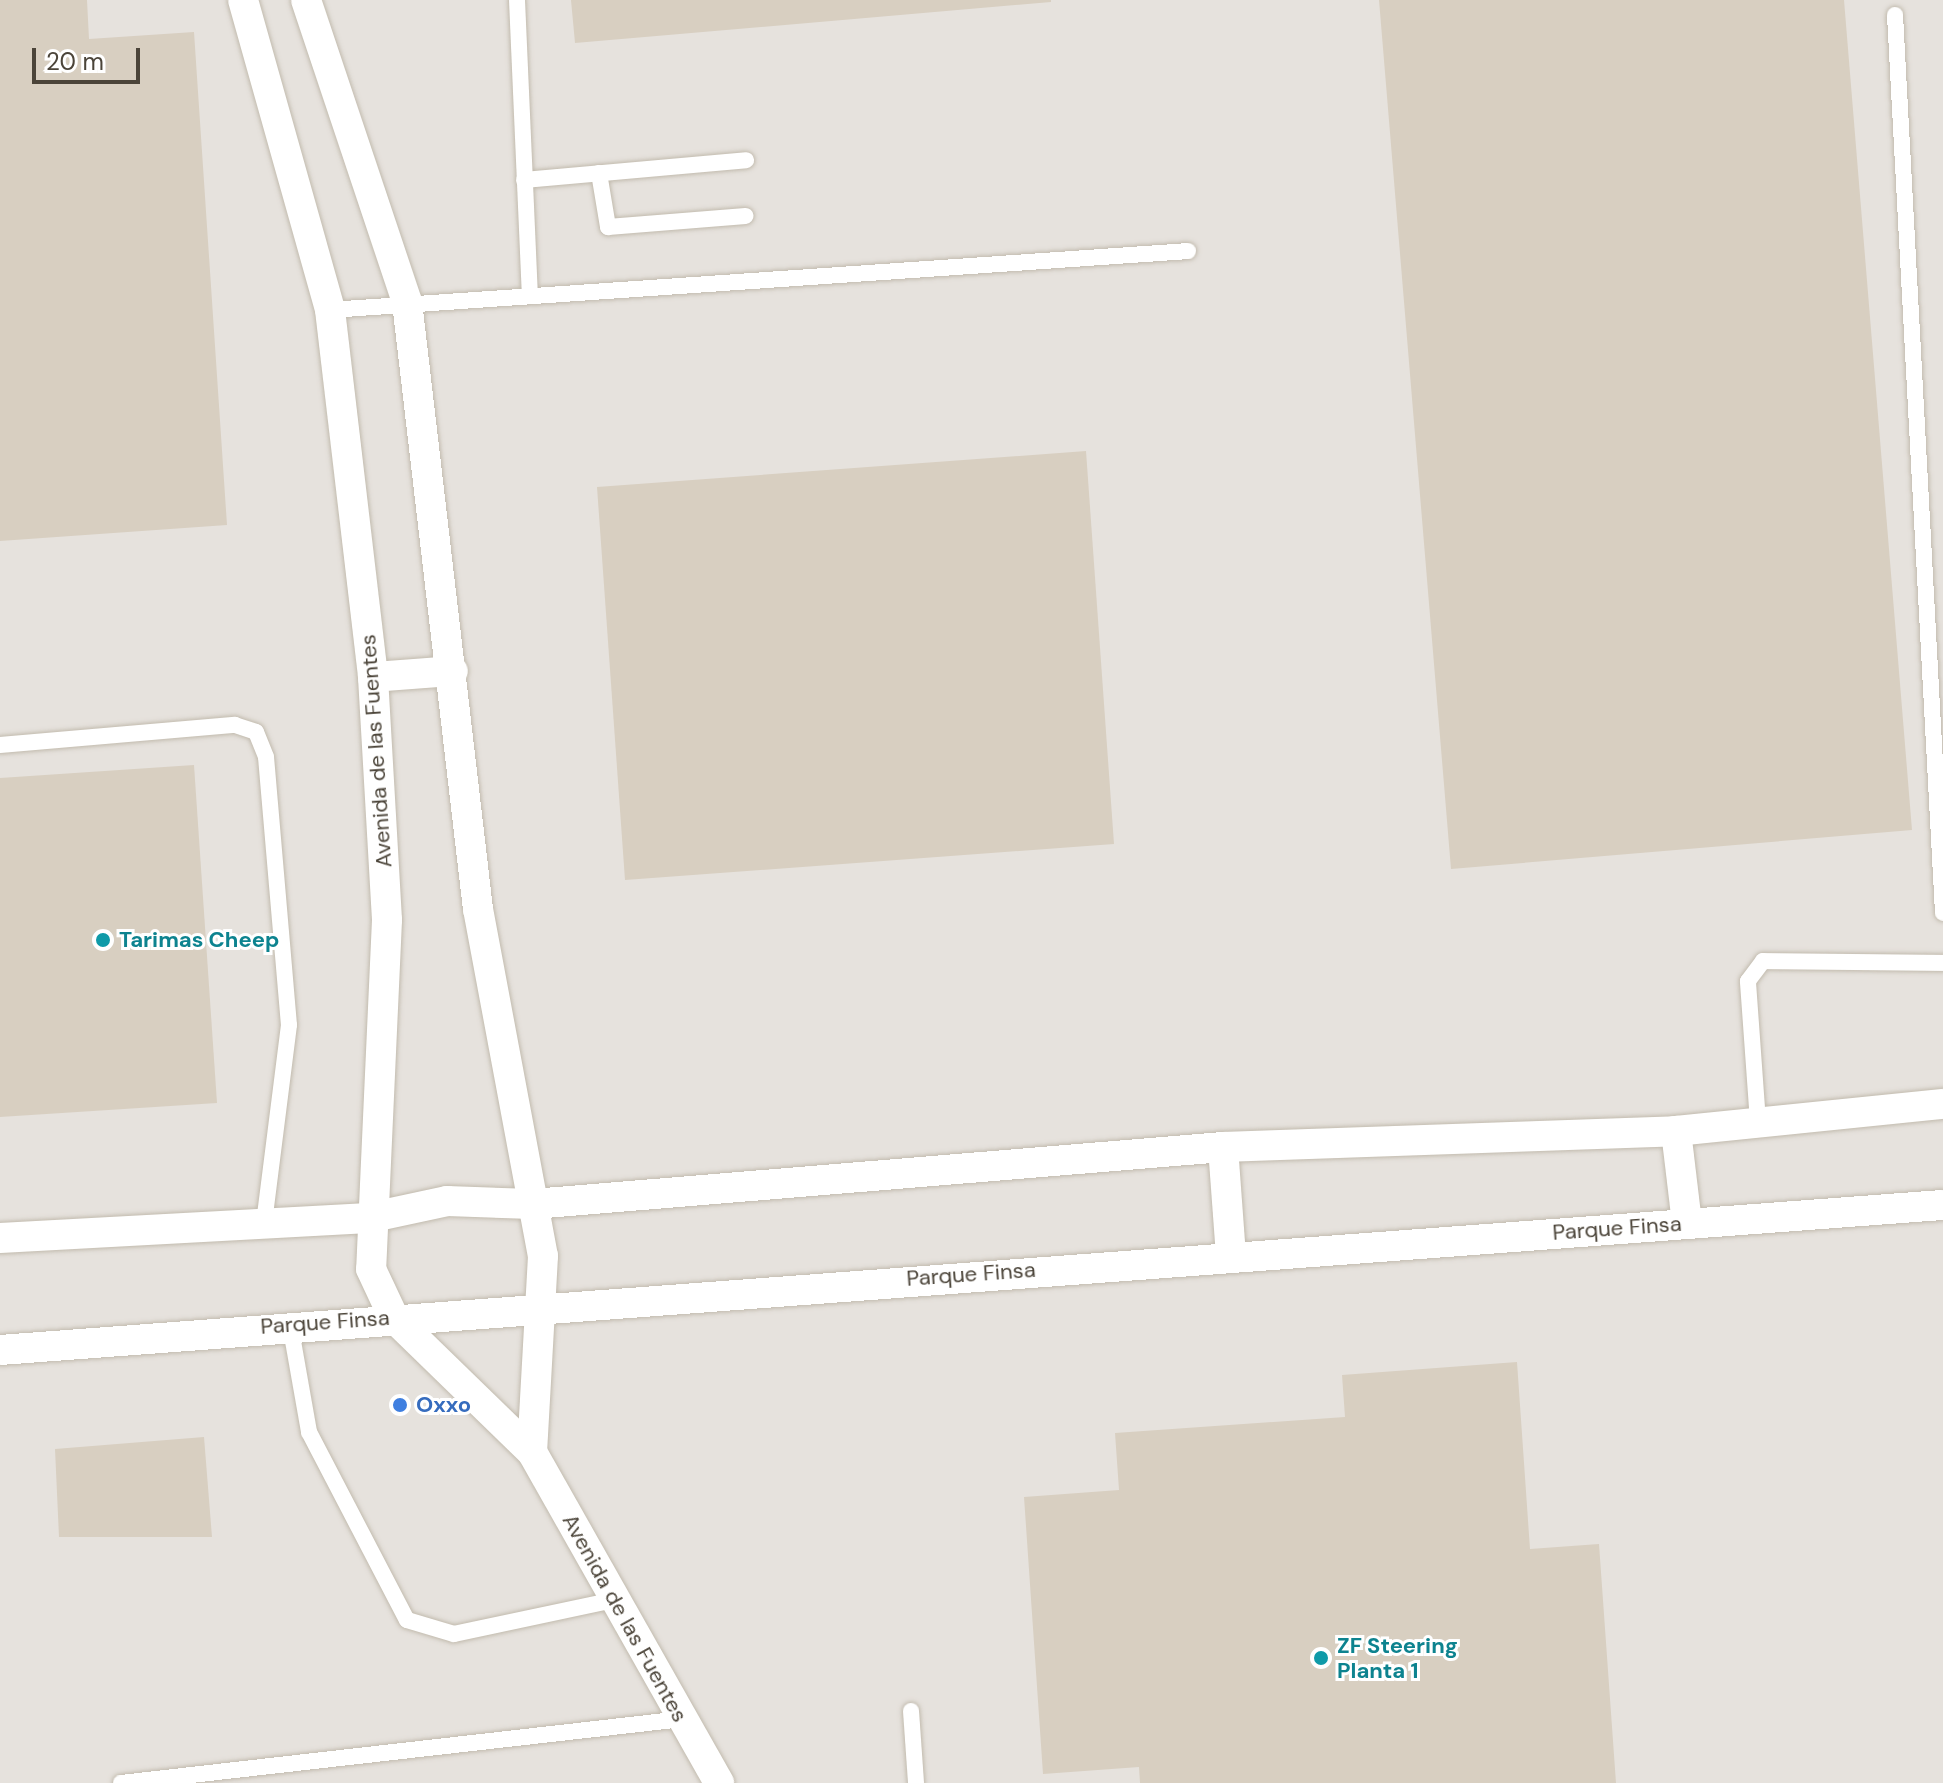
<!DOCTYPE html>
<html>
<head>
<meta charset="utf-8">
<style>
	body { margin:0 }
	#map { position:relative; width:1943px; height:1783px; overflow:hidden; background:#f6f3ec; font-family:"DM Sans",sans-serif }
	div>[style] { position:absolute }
	.industrial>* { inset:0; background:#e6e2dd }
	.building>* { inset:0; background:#d8cfc1 }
	.roads { filter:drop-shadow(0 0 2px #c2bbae) drop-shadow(0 0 2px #c2bbae) }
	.lane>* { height:16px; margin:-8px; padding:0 8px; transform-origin:8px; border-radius:8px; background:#fff }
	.street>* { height:30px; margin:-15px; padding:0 15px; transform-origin:15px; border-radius:15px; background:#fff }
	.dots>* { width:22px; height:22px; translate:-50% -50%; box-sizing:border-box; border:4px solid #fff; border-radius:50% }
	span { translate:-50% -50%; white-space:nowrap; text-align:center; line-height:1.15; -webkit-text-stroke:6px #fff; paint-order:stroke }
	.street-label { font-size:22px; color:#4b4439 }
	.culture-label { font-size:22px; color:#0d838f; font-weight:700 }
	.left { translate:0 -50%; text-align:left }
	.shop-label { font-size:22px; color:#366cbe; font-weight:700 }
	.scale { position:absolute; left:32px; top:48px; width:108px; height:36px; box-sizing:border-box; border:4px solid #4b4439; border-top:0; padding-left:10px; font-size:24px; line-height:28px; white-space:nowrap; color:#4b4439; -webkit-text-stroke:6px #fff; paint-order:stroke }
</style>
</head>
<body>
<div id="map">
	<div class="industrial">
		<div style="clip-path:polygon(0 0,1943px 0,1943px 1783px,0 1783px)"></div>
	</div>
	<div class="building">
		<div style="clip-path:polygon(0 0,87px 0,89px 39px,194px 32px,227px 525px,0 541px)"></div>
		<div style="clip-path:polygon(571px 0,1051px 0,1051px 2px,575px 43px)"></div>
		<div style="clip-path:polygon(1379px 0,1844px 0,1912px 830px,1451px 869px)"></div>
		<div style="clip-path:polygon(1086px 451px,1114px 844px,625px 880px,597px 487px)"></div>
		<div style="clip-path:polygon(194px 765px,217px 1103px,0 1117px,0 778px)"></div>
		<div style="clip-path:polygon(1517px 1362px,1530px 1549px,1599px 1544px,1616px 1783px,1140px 1783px,1139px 1767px,1043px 1774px,1024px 1497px,1119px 1490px,1115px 1433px,1345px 1417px,1342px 1375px)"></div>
		<div style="clip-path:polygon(204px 1437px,212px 1537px,59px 1537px,55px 1449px)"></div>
	</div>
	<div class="roads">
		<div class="lane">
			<div style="left:517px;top:0;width:293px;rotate:87.5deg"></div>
			<div style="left:1895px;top:15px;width:899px;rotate:86.94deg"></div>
			<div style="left:599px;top:173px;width:55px;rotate:80.5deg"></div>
			<div style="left:608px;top:227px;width:138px;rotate:-4.6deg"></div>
			<div style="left:524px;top:180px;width:223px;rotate:-5.1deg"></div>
			<div style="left:330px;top:310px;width:860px;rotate:-3.93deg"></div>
			<div style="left:0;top:745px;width:236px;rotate:-4.9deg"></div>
			<div style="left:235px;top:725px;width:22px;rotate:18deg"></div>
			<div style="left:256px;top:732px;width:27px;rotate:68deg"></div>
			<div style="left:266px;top:757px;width:269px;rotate:85.1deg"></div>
			<div style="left:289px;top:1025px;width:200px;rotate:97.2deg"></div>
			<div style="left:1758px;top:1122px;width:141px;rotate:-94.1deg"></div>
			<div style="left:1748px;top:981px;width:25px;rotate:-53deg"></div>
			<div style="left:1763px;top:961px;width:180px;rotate:0.6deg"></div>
			<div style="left:290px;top:1324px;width:110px;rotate:80deg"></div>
			<div style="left:309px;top:1432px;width:212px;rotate:62.5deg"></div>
			<div style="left:407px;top:1620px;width:49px;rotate:16.6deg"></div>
			<div style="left:454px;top:1634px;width:164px;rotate:-12deg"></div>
			<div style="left:911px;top:1711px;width:72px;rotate:86deg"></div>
			<div style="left:121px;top:1783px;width:566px;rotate:-6.5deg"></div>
		</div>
		<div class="street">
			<div style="left:243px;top:0;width:322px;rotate:74.3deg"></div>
			<div style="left:330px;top:310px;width:370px;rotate:83.3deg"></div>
			<div style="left:373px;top:677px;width:243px;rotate:86.7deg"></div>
			<div style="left:387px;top:920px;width:349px;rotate:92.6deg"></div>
			<div style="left:371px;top:1269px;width:54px;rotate:64.9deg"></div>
			<div style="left:394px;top:1318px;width:192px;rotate:44.2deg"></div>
			<div style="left:532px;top:1452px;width:380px;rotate:60.5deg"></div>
			<div style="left:306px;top:0;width:318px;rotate:71.5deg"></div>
			<div style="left:407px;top:302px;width:611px;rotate:83.33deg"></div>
			<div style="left:478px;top:909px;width:353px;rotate:79.4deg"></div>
			<div style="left:543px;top:1256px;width:196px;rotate:93.2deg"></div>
			<div style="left:373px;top:677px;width:80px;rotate:-4.3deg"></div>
			<div style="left:1676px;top:1131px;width:93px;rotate:83.2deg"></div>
			<div style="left:1223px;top:1147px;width:109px;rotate:85.8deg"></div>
			<div style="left:0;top:1238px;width:369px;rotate:-3.1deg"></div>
			<div style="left:368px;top:1218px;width:81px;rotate:-12.1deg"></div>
			<div style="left:447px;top:1201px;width:86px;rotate:2deg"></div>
			<div style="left:533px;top:1204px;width:692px;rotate:-4.72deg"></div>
			<div style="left:1223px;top:1147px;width:453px;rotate:-2deg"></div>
			<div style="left:1676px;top:1131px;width:268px;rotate:-5.8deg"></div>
			<div style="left:0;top:1350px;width:1948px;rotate:-4.27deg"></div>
		</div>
	</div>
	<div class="dots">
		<div style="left:103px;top:940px;background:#0f9aa8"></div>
		<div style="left:400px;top:1405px;background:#3f7fe0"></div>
		<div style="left:1321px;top:1658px;background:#0f9aa8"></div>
	</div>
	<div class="street-label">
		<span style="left:376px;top:751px;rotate:-94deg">Avenida de las Fuentes</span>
		<span style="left:1617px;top:1228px;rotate:-4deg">Parque Finsa</span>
		<span style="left:971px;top:1274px;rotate:-4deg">Parque Finsa</span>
		<span style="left:325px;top:1322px;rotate:-4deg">Parque Finsa</span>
		<span style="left:625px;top:1618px;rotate:61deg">Avenida de las Fuentes</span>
	</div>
	<div class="culture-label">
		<span class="left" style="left:119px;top:940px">Tarimas Cheep</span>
		<span class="left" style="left:1337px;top:1658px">ZF Steering<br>Planta 1</span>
	</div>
	<div class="shop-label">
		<span class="left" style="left:416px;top:1405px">Oxxo</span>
	</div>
	<div class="scale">20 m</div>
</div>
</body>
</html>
